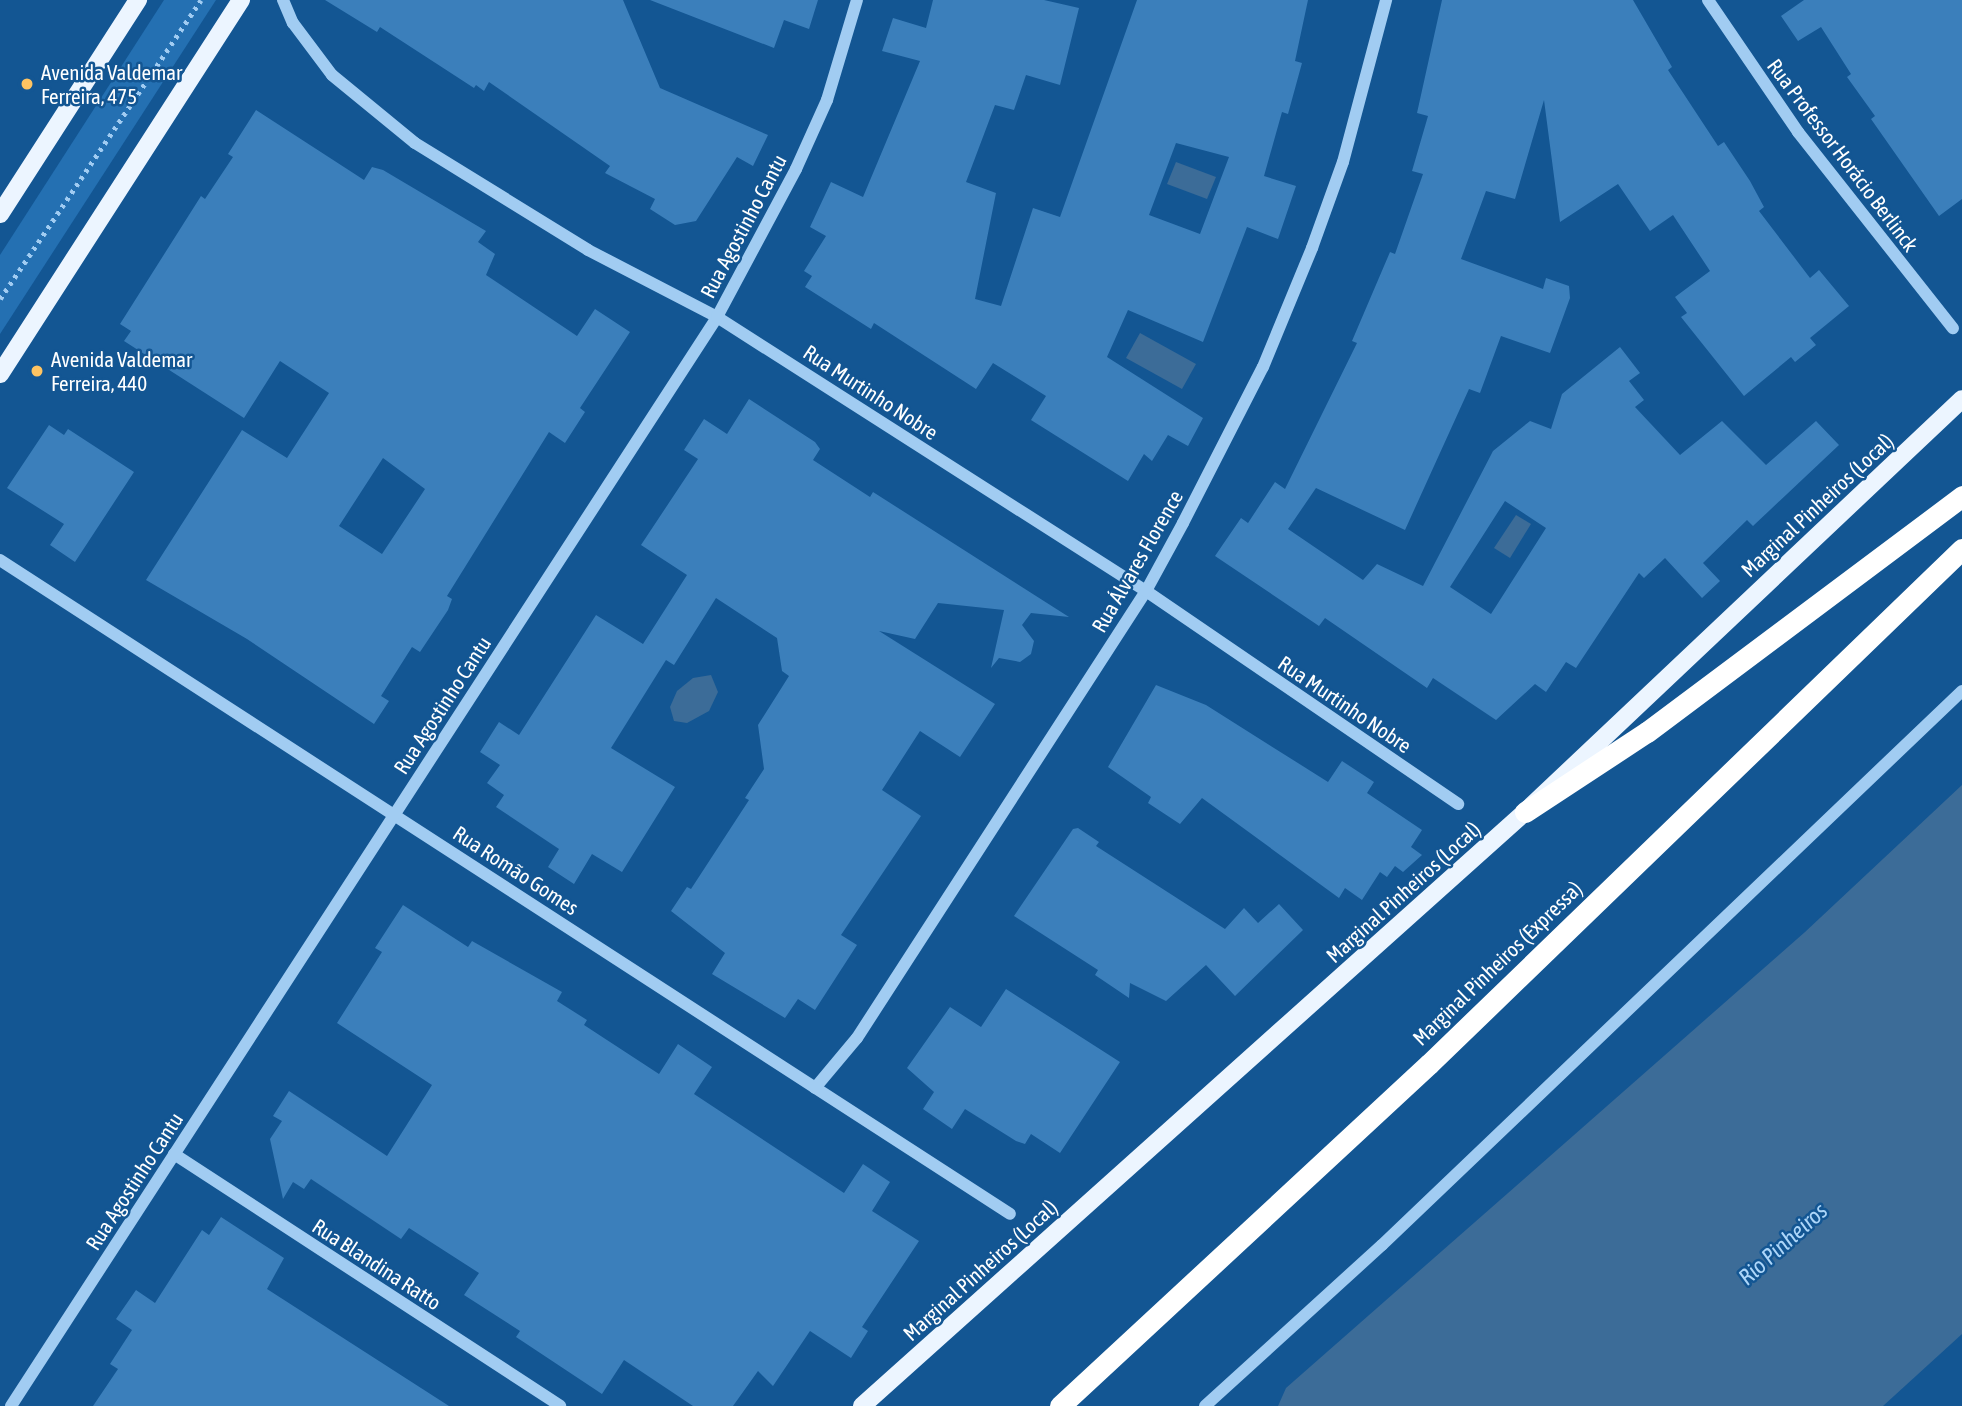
<!DOCTYPE html>
<html>
<head>
<meta charset="utf-8">
<style>
	body { margin:0 }
	#map { position:relative; width:1962px; height:1406px; overflow:hidden; background:#135693; font-family:"Asap Condensed",sans-serif }
	div>[style] { position:absolute }
	.green>* { inset:0; background:#2470b2 }
	.water>* { inset:0; background:#3c6c98 }
	.building>* { inset:0; background:#3b7fbb }
	.path>* { height:4.5px; margin-top:-2.25px; transform-origin:0; background:repeating-linear-gradient(90deg,#a1ccf2 0 3.5px,transparent 0 8.5px) }
	.minor>* { height:12px; margin:-6px; padding:0 6px; transform-origin:6px; border-radius:6px; background:#a1ccf2 }
	.major>* { height:18px; margin:-9px; padding:0 9px; transform-origin:9px; border-radius:9px; background:#ecf5ff }
	.highway>* { height:21px; margin:-10.5px; padding:0 10.5px; transform-origin:10.5px; border-radius:10.5px; background:#fff }
	.dots>* { width:19px; height:19px; translate:-50% -50%; box-sizing:border-box; border:4px solid #135693; border-radius:50% }
	span { translate:-50% -50%; white-space:nowrap; text-align:center; line-height:1.15; -webkit-text-stroke:5px #135693; paint-order:stroke }
	.poi-label { font-size:21px; color:#fff }
	.left { translate:0 -50%; text-align:left }
	.street-label { font-size:21px; color:#fff }
	.water-label { font-size:23px; color:#add6f9; font-style:italic }
</style>
</head>
<body>
<div id="map">
	<div class="green">
		<div style="clip-path:polygon(164px 0,216px 0,0 334px,0 255px)"></div>
	</div>
	<div class="water">
		<div style="clip-path:polygon(1176px 162px,1216px 177px,1207px 199px,1167px 184px)"></div>
		<div style="clip-path:polygon(1140px 333px,1196px 364px,1182px 389px,1126px 358px)"></div>
		<div style="clip-path:polygon(1516px 515px,1531px 524px,1510px 558px,1494px 548px)"></div>
		<div style="clip-path:polygon(711px 675px,718px 692px,709px 711px,687px 723px,674px 721px,670px 707px,677px 691px,693px 678px)"></div>
		<div style="clip-path:polygon(1962px 785px,1962px 1334px,1883px 1406px,1278px 1406px,1286px 1388px,1805px 932px)"></div>
	</div>
	<div class="building">
		<div style="clip-path:polygon(325px 0,623px 0,660px 88px,768px 135px,753px 166px,737px 157px,696px 221px,675px 225px,650px 209px,655px 199px,605px 173px,610px 166px,489px 82px,484px 91px,476px 85px,474px 88px,380px 27px,377px 32px)"></div>
		<div style="clip-path:polygon(650px 0,818px 0,809px 29px,784px 20px,774px 48px)"></div>
		<div style="clip-path:polygon(evenodd,933px 0,1044px 0,1079px 8px,1060px 85px,1026px 75px,1014px 110px,995px 105px,966px 182px,996px 193px,975px 299px,1001px 306px,1033px 208px,1060px 217px,1137px 0,1308px 0,1295px 61px,1302px 63px,1288px 114px,1282px 112px,1264px 176px,1296px 186px,1278px 239px,1247px 227px,1203px 342px,1128px 310px,1107px 357px,1203px 418px,1188px 446px,1168px 435px,1152px 461px,1144px 454px,1128px 481px,1031px 420px,1046px 396px,993px 363px,976px 389px,874px 323px,871px 329px,805px 287px,812px 276px,804px 271px,826px 236px,810px 227px,831px 182px,863px 197px,920px 61px,882px 51px,893px 18px,926px 28px,933px 0,1176px 143px,1229px 157px,1200px 234px,1149px 215px,1176px 143px)"></div>
		<div style="clip-path:polygon(evenodd,1442px 0,1633px 0,1672px 67px,1668px 70px,1718px 146px,1724px 142px,1750px 181px,1764px 207px,1759px 211px,1810px 278px,1819px 270px,1849px 306px,1810px 338px,1816px 345px,1795px 362px,1791px 357px,1744px 396px,1681px 317px,1687px 313px,1675px 297px,1710px 271px,1673px 215px,1650px 231px,1618px 184px,1560px 222px,1544px 100px,1515px 199px,1486px 191px,1461px 259px,1543px 289px,1546px 278px,1569px 286px,1570px 298px,1550px 353px,1501px 336px,1480px 393px,1469px 389px,1405px 530px,1316px 488px,1288px 529px,1363px 580px,1377px 564px,1423px 586px,1493px 451px,1530px 421px,1551px 429px,1562px 394px,1620px 347px,1640px 373px,1629px 381px,1644px 400px,1635px 407px,1680px 455px,1722px 421px,1766px 465px,1816px 421px,1839px 445px,1753px 526px,1747px 520px,1703px 563px,1720px 581px,1702px 598px,1665px 558px,1644px 578px,1639px 573px,1576px 668px,1566px 662px,1546px 692px,1535px 684px,1496px 720px,1433px 678px,1427px 688px,1325px 618px,1319px 626px,1215px 556px,1241px 518px,1248px 523px,1275px 482px,1285px 489px,1357px 343px,1352px 341px,1390px 252px,1395px 254px,1423px 174px,1412px 171px,1428px 116px,1417px 113px,1442px 0,1505px 501px,1546px 528px,1491px 614px,1450px 587px,1505px 501px)"></div>
		<div style="clip-path:polygon(1804px 0,1962px 0,1962px 199px,1939px 216px,1871px 119px,1875px 116px,1847px 77px,1851px 74px,1821px 27px,1798px 41px,1781px 16px)"></div>
		<div style="clip-path:polygon(evenodd,256px 110px,364px 180px,372px 167px,383px 170px,486px 231px,478px 242px,495px 254px,486px 275px,577px 336px,595px 309px,630px 332px,580px 408px,585px 412px,565px 443px,549px 432px,447px 596px,452px 599px,448px 610px,420px 652px,412px 647px,381px 696px,389px 701px,374px 724px,247px 639px,146px 580px,242px 430px,287px 458px,329px 393px,280px 361px,244px 418px,124px 341px,131px 331px,120px 324px,201px 196px,205px 199px,233px 157px,228px 154px,256px 110px,383px 458px,425px 489px,382px 554px,339px 526px,383px 458px)"></div>
		<div style="clip-path:polygon(749px 399px,815px 442px,820px 449px,813px 460px,870px 497px,873px 492px,1069px 617px,1031px 613px,1022px 625px,1034px 641px,1031px 654px,1020px 662px,999px 658px,991px 668px,1004px 610px,938px 603px,915px 639px,879px 631px,995px 704px,960px 757px,920px 731px,882px 790px,921px 816px,841px 935px,857px 945px,815px 1010px,798px 999px,785px 1018px,712px 974px,725px 953px,671px 911px,687px 887px,691px 889px,749px 800px,745px 798px,764px 769px,758px 725px,789px 676px,782px 671px,777px 638px,716px 598px,674px 665px,666px 660px,611px 748px,675px 787px,622px 872px,592px 854px,574px 884px,548px 867px,559px 849px,496px 807px,504px 795px,487px 783px,500px 765px,480px 752px,499px 722px,519px 735px,596px 615px,643px 644px,687px 575px,641px 545px,698px 459px,684px 450px,704px 419px,727px 434px)"></div>
		<div style="clip-path:polygon(49px 425px,64px 435px,68px 429px,134px 472px,75px 562px,50px 545px,64px 524px,7px 488px)"></div>
		<div style="clip-path:polygon(1156px 685px,1206px 705px,1328px 782px,1342px 761px,1374px 782px,1367px 793px,1422px 830px,1411px 847px,1422px 855px,1403px 872px,1395px 866px,1387px 877px,1380px 872px,1362px 900px,1345px 888px,1339px 898px,1202px 798px,1180px 824px,1148px 803px,1151px 797px,1108px 767px)"></div>
		<div style="clip-path:polygon(1078px 828px,1099px 842px,1096px 846px,1225px 929px,1244px 908px,1258px 923px,1279px 904px,1303px 930px,1235px 996px,1206px 965px,1166px 1001px,1130px 983px,1129px 998px,1095px 975px,1098px 970px,1014px 916px,1073px 829px)"></div>
		<div style="clip-path:polygon(403px 905px,468px 947px,472px 941px,562px 992px,557px 1001px,587px 1020px,584px 1025px,659px 1074px,678px 1044px,712px 1067px,694px 1094px,844px 1193px,863px 1164px,890px 1182px,872px 1211px,919px 1241px,862px 1327px,868px 1331px,851px 1358px,810px 1331px,773px 1386px,758px 1371px,733px 1406px,693px 1406px,624px 1360px,602px 1394px,516px 1337px,520px 1331px,464px 1295px,479px 1273px,409px 1228px,401px 1239px,311px 1179px,304px 1189px,293px 1182px,283px 1199px,270px 1139px,282px 1121px,273px 1116px,289px 1091px,387px 1156px,432px 1085px,337px 1023px,382px 952px,375px 948px)"></div>
		<div style="clip-path:polygon(1006px 989px,1120px 1062px,1060px 1153px,1031px 1134px,1025px 1144px,1016px 1141px,965px 1109px,952px 1129px,923px 1109px,934px 1092px,907px 1068px,950px 1007px,981px 1027px)"></div>
		<div style="clip-path:polygon(221px 1217px,284px 1258px,267px 1289px,449px 1406px,93px 1406px,118px 1369px,110px 1364px,132px 1330px,116px 1319px,136px 1290px,155px 1303px,202px 1230px,209px 1235px)"></div>
	</div>
	<div class="path">
		<div style="left:0;top:299px;width:360px;rotate:-56.1deg"></div>
	</div>
	<div class="minor">
		<div style="left:283px;top:0;width:25px;rotate:67deg"></div>
		<div style="left:293px;top:23px;width:65px;rotate:53.1deg"></div>
		<div style="left:332px;top:75px;width:107px;rotate:39.3deg"></div>
		<div style="left:415px;top:143px;width:203px;rotate:31.7deg"></div>
		<div style="left:588px;top:250px;width:145px;rotate:27.4deg"></div>
		<div style="left:717px;top:317px;width:509px;rotate:32.57deg"></div>
		<div style="left:1146px;top:591px;width:378px;rotate:34.3deg"></div>
		<div style="left:1708px;top:0;width:160px;rotate:55.7deg"></div>
		<div style="left:1798px;top:132px;width:250px;rotate:51.7deg"></div>
		<div style="left:0;top:560px;width:1203px;rotate:32.92deg"></div>
		<div style="left:815px;top:1088px;width:65px;rotate:-50deg"></div>
		<div style="left:857px;top:1038px;width:532px;rotate:-57.12deg"></div>
		<div style="left:1146px;top:591px;width:77px;rotate:-61.4deg"></div>
		<div style="left:1183px;top:523px;width:175px;rotate:-62.9deg"></div>
		<div style="left:1263px;top:367px;width:129px;rotate:-67.6deg"></div>
		<div style="left:1312px;top:248px;width:91px;rotate:-70.2deg"></div>
		<div style="left:1343px;top:162px;width:168px;rotate:-75.1deg"></div>
		<div style="left:174px;top:1154px;width:461px;rotate:33.1deg"></div>
		<div style="left:11px;top:1406px;width:1298px;rotate:-57.04deg"></div>
		<div style="left:717px;top:317px;width:168px;rotate:-61.9deg"></div>
		<div style="left:796px;top:169px;width:76px;rotate:-65.8deg"></div>
		<div style="left:827px;top:100px;width:104px;rotate:-73.3deg"></div>
		<div style="left:1205px;top:1406px;width:239px;rotate:-42.3deg"></div>
		<div style="left:1382px;top:1245px;width:802px;rotate:-43.69deg"></div>
	</div>
	<div class="major">
		<div style="left:0;top:214px;width:255px;rotate:-57.2deg"></div>
		<div style="left:0;top:374px;width:445px;rotate:-57.2deg"></div>
		<div style="left:862px;top:1406px;width:890px;rotate:-41.86deg"></div>
		<div style="left:1525px;top:812px;width:601px;rotate:-43.38deg"></div>
	</div>
	<div class="highway">
		<div style="left:1525px;top:812px;width:146px;rotate:-33.3deg"></div>
		<div style="left:1647px;top:732px;width:394px;rotate:-36.8deg"></div>
		<div style="left:1060px;top:1406px;width:503px;rotate:-42.83deg"></div>
		<div style="left:1429px;top:1064px;width:741px;rotate:-44.02deg"></div>
	</div>
	<div class="dots">
		<div style="left:27px;top:84px;background:#ffc462"></div>
		<div style="left:37px;top:371px;background:#ffc462"></div>
	</div>
	<div class="poi-label">
		<span class="left" style="left:41px;top:84px">Avenida Valdemar<br>Ferreira, 475</span>
		<span class="left" style="left:51px;top:371px">Avenida Valdemar<br>Ferreira, 440</span>
	</div>
	<div class="street-label">
		<span style="left:1843px;top:155px;rotate:53deg">Rua Professor Horácio Berlinck</span>
		<span style="left:743px;top:226px;rotate:-62deg">Rua Agostinho Cantu</span>
		<span style="left:871px;top:392px;rotate:33deg">Rua Murtinho Nobre</span>
		<span style="left:1817px;top:505px;rotate:-43deg">Marginal Pinheiros (Local)</span>
		<span style="left:1137px;top:561px;rotate:-60deg">Rua Álvares Florence</span>
		<span style="left:1345px;top:704px;rotate:34deg">Rua Murtinho Nobre</span>
		<span style="left:442px;top:705px;rotate:-57deg">Rua Agostinho Cantu</span>
		<span style="left:516px;top:870px;rotate:33deg">Rua Romão Gomes</span>
		<span style="left:1403px;top:892px;rotate:-42deg">Marginal Pinheiros (Local)</span>
		<span style="left:1497px;top:963px;rotate:-44deg">Marginal Pinheiros (Expressa)</span>
		<span style="left:134px;top:1181px;rotate:-57deg">Rua Agostinho Cantu</span>
		<span style="left:377px;top:1264px;rotate:33deg">Rua Blandina Ratto</span>
		<span style="left:980px;top:1270px;rotate:-42deg">Marginal Pinheiros (Local)</span>
	</div>
	<div class="water-label">
		<span style="left:1783px;top:1244px;rotate:-42deg">Rio Pinheiros</span>
	</div>
</div>
</body>
</html>
